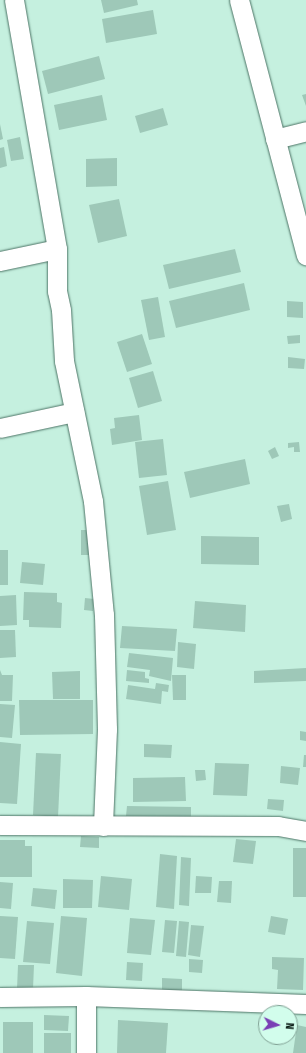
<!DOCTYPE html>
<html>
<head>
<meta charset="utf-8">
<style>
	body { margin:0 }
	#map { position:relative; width:306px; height:1053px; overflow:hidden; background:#c5f0df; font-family:"Fira Sans Condensed",sans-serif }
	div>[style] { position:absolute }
	.building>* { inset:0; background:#9ec8b8 }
	.roads { filter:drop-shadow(0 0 1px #4d7466) drop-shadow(0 0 1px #4d7466) }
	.minor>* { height:19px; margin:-9.5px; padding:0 9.5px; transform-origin:9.5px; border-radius:9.5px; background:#fff }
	span { translate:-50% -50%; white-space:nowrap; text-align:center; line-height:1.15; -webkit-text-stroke:3.5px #d2fdec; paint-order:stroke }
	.north { position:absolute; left:258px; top:1005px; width:40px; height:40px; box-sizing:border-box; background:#d2fdec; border:1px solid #80a194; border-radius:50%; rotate:95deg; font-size:11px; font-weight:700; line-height:16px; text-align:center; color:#061610 }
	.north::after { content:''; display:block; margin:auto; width:14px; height:18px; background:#7a3fb5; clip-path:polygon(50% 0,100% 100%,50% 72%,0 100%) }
</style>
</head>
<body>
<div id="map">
	<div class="building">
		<div style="clip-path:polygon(101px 0,137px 0,138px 5px,104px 13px)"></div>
		<div style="clip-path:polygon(153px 10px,157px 34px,106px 43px,102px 19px)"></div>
		<div style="clip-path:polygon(99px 56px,105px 79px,48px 94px,42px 71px)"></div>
		<div style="clip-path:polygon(306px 94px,306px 106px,302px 95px)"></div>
		<div style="clip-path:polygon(102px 95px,107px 120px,59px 130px,54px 105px)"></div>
		<div style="clip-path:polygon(163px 108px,168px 125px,140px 133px,135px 116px)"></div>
		<div style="clip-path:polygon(0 124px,3px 139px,0 140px)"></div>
		<div style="clip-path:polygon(20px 137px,24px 159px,11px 161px,7px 140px)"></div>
		<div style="clip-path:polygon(4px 147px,7px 166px,0 168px,0 148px)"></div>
		<div style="clip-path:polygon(117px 158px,117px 186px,86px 187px,86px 159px)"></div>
		<div style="clip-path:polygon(119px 199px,127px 236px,98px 243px,89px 205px)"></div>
		<div style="clip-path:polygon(235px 249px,241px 272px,169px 289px,163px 265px)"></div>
		<div style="clip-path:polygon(244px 283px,250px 310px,176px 328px,169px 301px)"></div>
		<div style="clip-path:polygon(158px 297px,165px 337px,149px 340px,141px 300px)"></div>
		<div style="clip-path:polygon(287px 301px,303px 302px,303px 318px,287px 317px)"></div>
		<div style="clip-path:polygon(142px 334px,152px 364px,127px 372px,117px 342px)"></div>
		<div style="clip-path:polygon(300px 335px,300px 343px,288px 344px,287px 336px)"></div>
		<div style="clip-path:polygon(288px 357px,305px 359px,304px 369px,288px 368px)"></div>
		<div style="clip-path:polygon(153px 371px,162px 401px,138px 408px,129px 378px)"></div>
		<div style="clip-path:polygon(139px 415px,142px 440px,112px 445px,110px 429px,115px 428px,114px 418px)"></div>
		<div style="clip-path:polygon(163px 439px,167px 475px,139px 478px,135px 442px)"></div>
		<div style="clip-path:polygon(299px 442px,300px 452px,294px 452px,294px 447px,288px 448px,288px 443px)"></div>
		<div style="clip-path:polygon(275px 447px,279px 456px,272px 459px,268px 451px)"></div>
		<div style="clip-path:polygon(245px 459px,250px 484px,190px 498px,184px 472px)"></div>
		<div style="clip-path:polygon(168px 481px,176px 530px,147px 535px,139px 486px)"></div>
		<div style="clip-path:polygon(289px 504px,292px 519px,281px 522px,277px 506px)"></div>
		<div style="clip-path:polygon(81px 530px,91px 530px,91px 555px,81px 555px)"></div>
		<div style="clip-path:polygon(201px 536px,259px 537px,259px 565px,201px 564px)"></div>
		<div style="clip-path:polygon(0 550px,8px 550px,8px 585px,0 585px)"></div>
		<div style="clip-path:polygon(22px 562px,45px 564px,43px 585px,20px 583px)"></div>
		<div style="clip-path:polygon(24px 592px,57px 593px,57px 602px,62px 603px,61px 628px,29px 627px,29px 620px,23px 620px)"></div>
		<div style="clip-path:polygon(16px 595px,17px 625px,0 626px,0 596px)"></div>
		<div style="clip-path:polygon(85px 598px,94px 599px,93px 611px,84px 610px)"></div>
		<div style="clip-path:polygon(195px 601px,246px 605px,245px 632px,193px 628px)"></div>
		<div style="clip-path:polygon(122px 626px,177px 629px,175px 651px,120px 648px)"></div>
		<div style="clip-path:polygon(0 630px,15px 630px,16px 657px,0 658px)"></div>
		<div style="clip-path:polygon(178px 642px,196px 644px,194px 669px,177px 667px)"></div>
		<div style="clip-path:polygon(129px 653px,173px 658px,171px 681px,149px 676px,150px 670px,127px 667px)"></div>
		<div style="clip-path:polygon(306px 668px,306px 681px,254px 683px,254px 671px)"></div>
		<div style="clip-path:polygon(0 670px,2px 675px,13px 675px,12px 701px,0 701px)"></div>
		<div style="clip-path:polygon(127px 670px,145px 672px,145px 678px,149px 679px,149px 683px,126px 681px)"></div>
		<div style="clip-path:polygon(80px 671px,80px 699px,53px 699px,52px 672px)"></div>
		<div style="clip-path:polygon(172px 675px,186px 675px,186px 700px,173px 700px)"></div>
		<div style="clip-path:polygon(156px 683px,169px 685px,168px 692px,162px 691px,161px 704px,126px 699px,128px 685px,155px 689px)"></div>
		<div style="clip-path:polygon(19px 700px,93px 700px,93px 734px,20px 735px)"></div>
		<div style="clip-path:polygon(0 704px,15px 705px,12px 738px,0 737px)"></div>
		<div style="clip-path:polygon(300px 731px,306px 732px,306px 741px,300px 740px)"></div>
		<div style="clip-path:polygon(0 742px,21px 744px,17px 804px,0 803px)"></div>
		<div style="clip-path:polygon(144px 744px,172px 745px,171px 758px,144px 757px)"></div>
		<div style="clip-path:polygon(36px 753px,61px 754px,58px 817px,33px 815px)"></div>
		<div style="clip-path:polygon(304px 755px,306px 755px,306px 767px,303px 767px)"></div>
		<div style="clip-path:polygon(215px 763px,249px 764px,247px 796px,213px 795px)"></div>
		<div style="clip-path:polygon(281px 766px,300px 768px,298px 785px,280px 783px)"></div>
		<div style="clip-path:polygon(195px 770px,205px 770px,206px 780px,196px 781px)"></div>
		<div style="clip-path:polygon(185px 777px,186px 801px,133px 802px,133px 778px)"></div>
		<div style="clip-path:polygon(268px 799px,284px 800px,283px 811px,267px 809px)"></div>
		<div style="clip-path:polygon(127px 806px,191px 807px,191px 817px,126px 816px)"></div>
		<div style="clip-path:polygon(81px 836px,99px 837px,99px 848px,80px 847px)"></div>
		<div style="clip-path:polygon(236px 839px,256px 841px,253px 864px,233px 862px)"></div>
		<div style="clip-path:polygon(0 840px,25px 840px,25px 846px,32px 846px,32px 877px,0 877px)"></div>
		<div style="clip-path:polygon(293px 848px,306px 848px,306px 897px,293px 897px)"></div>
		<div style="clip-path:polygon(160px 854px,177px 856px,174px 909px,156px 907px)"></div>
		<div style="clip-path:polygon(181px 857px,191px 858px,189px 906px,179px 905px)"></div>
		<div style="clip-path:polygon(101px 876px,132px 879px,129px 910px,98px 907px)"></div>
		<div style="clip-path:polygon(196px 876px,212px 877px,211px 893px,195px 893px)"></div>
		<div style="clip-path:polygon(63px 879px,93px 880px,92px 908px,63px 908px)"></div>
		<div style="clip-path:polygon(219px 881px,232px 881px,231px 903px,217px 902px)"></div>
		<div style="clip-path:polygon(0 882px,13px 883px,11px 909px,0 908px)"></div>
		<div style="clip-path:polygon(33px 888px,57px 890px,55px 909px,31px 906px)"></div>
		<div style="clip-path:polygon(0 916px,18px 917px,15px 959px,0 958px)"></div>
		<div style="clip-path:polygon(61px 916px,87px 918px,82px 976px,56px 973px)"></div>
		<div style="clip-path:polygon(271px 916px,288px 919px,285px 935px,268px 932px)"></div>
		<div style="clip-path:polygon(130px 918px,155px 920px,151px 955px,127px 953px)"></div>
		<div style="clip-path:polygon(165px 920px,177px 921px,174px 953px,162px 952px)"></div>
		<div style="clip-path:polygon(27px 921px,54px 923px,50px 964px,23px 962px)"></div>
		<div style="clip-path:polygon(179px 921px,189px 922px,186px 957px,176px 956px)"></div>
		<div style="clip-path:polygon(191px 925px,204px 926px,200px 957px,188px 955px)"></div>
		<div style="clip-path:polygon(272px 957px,304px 958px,303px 990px,277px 989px,278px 970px,272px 969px)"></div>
		<div style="clip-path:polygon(189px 959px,203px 960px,202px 973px,189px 972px)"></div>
		<div style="clip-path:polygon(127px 962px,143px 963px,142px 981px,126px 980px)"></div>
		<div style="clip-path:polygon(18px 965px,34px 965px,33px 989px,17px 989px)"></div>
		<div style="clip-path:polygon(162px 978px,182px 979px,182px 992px,162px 991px)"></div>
		<div style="clip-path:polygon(44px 1015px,69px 1016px,68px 1031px,44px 1030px)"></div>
		<div style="clip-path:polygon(118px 1020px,168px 1023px,166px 1053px,117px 1053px)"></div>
		<div style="clip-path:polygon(3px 1022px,33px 1022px,33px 1053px,3px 1053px)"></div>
		<div style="clip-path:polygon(297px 1025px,306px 1027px,306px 1053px,293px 1053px)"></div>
		<div style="clip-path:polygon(44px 1033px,71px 1033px,71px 1053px,44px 1053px)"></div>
	</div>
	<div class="roads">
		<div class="minor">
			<div style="left:14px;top:0;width:253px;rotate:80.2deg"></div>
			<div style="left:57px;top:249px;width:42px;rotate:90deg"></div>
			<div style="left:57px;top:291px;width:19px;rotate:78deg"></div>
			<div style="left:61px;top:310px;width:51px;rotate:86.6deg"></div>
			<div style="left:64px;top:361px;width:143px;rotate:78.3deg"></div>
			<div style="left:93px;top:501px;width:115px;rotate:84.5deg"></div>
			<div style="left:104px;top:615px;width:114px;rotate:88.5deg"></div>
			<div style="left:107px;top:729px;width:97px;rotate:92.4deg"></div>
			<div style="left:239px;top:0;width:264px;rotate:75.3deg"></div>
			<div style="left:275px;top:139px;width:32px;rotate:-14deg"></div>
			<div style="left:0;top:261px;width:58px;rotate:-11.9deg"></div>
			<div style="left:0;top:428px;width:76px;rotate:-12.2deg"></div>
			<div style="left:0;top:825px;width:278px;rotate:0.2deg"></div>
			<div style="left:278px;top:826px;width:28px;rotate:10deg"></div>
			<div style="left:0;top:997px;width:86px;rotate:-0.7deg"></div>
			<div style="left:86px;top:996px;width:220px;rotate:2.1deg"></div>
			<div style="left:86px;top:1053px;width:57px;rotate:-90deg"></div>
		</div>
	</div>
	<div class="north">N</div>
</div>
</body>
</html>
